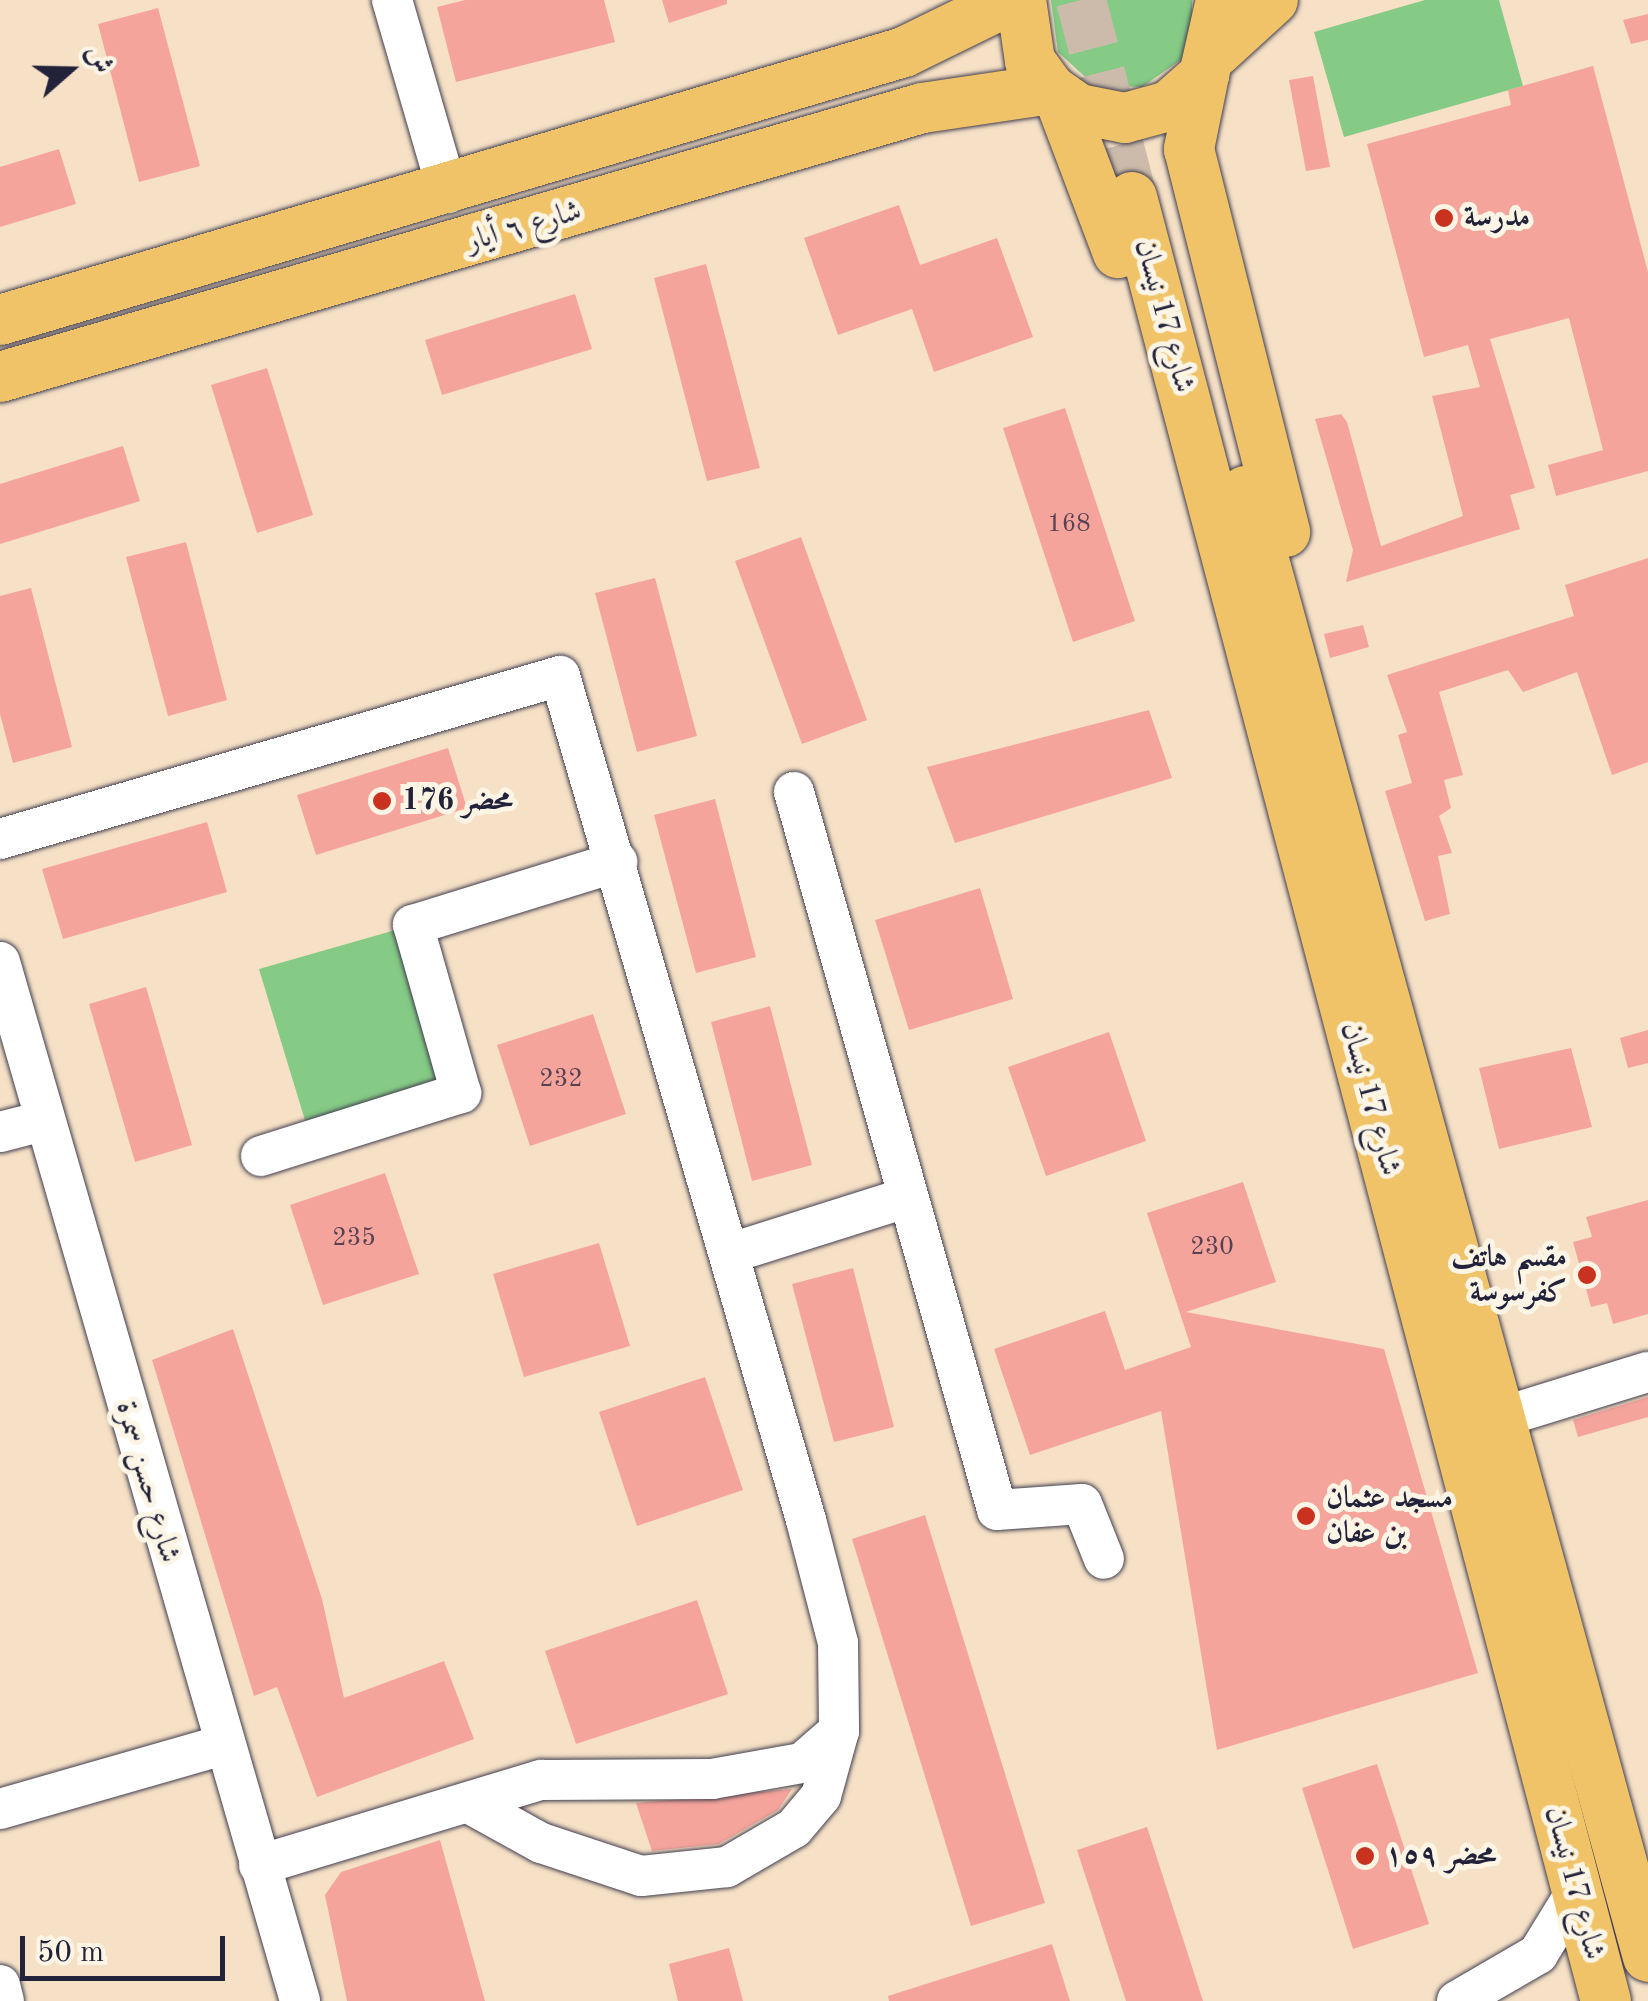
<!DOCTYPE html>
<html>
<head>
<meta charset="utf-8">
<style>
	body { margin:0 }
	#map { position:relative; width:1648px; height:2001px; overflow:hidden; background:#f6e1c6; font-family:"Old Standard TT",Amiri,serif }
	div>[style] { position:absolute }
	.green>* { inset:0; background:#85ca85 }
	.building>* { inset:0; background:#f5a49c }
	.major-tunnel>* { height:50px; margin-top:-25px; transform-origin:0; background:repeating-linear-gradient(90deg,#cba 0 50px,transparent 0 75px) }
	.roads { filter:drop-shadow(0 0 2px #423f50) drop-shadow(0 0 2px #423f50) }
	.minor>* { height:40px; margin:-20px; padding:0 20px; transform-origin:20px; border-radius:20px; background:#fff }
	.major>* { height:50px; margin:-25px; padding:0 25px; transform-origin:25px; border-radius:25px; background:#f1c369 }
	.dots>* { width:28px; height:28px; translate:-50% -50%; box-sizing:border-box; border:5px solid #fcf5e5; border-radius:50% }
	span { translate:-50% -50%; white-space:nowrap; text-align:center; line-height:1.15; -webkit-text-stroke:10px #fcf5e5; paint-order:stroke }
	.number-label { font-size:25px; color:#574253 }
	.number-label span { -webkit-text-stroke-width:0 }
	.poi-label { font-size:30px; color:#22223b; font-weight:700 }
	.left { translate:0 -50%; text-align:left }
	.right { translate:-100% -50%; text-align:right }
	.street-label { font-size:30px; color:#22223b }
	.north { position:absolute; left:20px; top:20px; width:100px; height:100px; -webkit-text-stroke:8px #fcf5e5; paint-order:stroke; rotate:70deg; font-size:28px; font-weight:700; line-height:40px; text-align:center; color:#22223b }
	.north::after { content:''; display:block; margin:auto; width:35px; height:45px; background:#22223b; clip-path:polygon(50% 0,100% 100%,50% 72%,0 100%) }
	.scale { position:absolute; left:20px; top:1936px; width:205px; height:45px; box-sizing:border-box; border:5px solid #22223b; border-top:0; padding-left:12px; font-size:30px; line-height:35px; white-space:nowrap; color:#22223b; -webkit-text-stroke:8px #fcf5e5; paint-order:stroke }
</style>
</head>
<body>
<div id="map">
	<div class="green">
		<div style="clip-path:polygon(1051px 0,1192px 0,1192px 37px,1182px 59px,1142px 87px,1094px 85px,1058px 52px)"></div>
		<div style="clip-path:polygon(1425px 0,1499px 0,1523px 86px,1344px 137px,1314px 32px)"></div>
		<div style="clip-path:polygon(413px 925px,461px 1093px,311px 1140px,259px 969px)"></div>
	</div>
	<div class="building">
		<div style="clip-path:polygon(465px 0,604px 0,615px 42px,456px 82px,437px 7px)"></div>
		<div style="clip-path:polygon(662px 0,727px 0,727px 4px,669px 23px)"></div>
		<div style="clip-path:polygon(158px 8px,200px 166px,139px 182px,98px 24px)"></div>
		<div style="clip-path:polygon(1648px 14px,1648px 40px,1631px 44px,1623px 20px)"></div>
		<div style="clip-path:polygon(1593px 66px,1648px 272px,1648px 471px,1556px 496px,1548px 465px,1603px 450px,1569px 318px,1490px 339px,1535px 488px,1510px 495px,1520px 529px,1346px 582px,1353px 550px,1315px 419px,1341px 414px,1347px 422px,1381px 546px,1463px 516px,1432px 396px,1480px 387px,1468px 345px,1424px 357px,1367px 144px,1511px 105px,1508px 90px)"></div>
		<div style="clip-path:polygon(1313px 76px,1330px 167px,1306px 171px,1289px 80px)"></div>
		<div style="clip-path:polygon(59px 149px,76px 204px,0 227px,0 167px)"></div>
		<div style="clip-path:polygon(899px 205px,920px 265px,997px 238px,1033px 337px,934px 372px,912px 309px,838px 335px,804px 238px)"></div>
		<div style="clip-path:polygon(706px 264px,760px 468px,707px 481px,654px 278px)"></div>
		<div style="clip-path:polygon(575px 294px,592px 349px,442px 395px,425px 340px)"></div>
		<div style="clip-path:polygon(267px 368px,313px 515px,257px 533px,211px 385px)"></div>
		<div style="clip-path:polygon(1065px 408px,1135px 621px,1073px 642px,1003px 428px)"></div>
		<div style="clip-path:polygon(123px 446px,140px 501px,0 544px,0 484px)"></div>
		<div style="clip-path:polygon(801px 537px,867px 720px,802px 744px,735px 561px)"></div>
		<div style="clip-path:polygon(186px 542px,227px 700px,168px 716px,126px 557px)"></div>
		<div style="clip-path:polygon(1648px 558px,1648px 762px,1612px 775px,1577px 672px,1523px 692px,1508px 670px,1439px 692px,1463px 775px,1444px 780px,1451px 808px,1439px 816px,1452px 853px,1438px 856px,1450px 914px,1425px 921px,1385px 791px,1412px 783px,1398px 735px,1407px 732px,1387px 675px,1574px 616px,1565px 585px)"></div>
		<div style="clip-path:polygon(655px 578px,697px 736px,637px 752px,595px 593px)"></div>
		<div style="clip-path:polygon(31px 588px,72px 747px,13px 763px,0 714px,0 596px)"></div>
		<div style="clip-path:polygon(1363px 625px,1369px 647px,1330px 658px,1324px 634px)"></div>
		<div style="clip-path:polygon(1149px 710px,1172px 778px,955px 843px,927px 767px)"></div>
		<div style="clip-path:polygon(448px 748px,467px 808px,316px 855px,297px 795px)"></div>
		<div style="clip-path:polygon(715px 799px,756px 957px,696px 973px,654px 815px)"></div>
		<div style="clip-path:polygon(207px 822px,227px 892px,63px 939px,42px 869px)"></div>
		<div style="clip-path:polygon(980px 888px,1013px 999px,909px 1030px,875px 920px)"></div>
		<div style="clip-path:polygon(146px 987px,192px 1145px,135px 1162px,89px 1004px)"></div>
		<div style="clip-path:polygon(770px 1006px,812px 1165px,752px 1181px,711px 1022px)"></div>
		<div style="clip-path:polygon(593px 1014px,626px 1114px,530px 1146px,497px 1045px)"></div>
		<div style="clip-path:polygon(1648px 1030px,1648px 1063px,1628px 1068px,1620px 1038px)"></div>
		<div style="clip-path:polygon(1109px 1032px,1146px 1141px,1046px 1176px,1008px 1067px)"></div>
		<div style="clip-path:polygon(1571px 1048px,1592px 1127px,1499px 1149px,1479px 1068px)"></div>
		<div style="clip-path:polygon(385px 1173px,419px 1274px,323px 1305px,290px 1205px)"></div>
		<div style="clip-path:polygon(1243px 1182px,1276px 1282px,1186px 1312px,1384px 1349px,1478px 1673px,1217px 1750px,1161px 1411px,1030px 1455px,994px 1349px,1105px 1311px,1125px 1370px,1191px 1347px,1147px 1213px)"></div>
		<div style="clip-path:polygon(1648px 1200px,1648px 1314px,1613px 1324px,1607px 1303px,1591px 1307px,1573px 1242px,1592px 1237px,1586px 1217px)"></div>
		<div style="clip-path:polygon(599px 1243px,630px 1346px,524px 1377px,493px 1274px)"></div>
		<div style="clip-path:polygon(853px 1268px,894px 1427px,834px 1442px,792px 1284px)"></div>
		<div style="clip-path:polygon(233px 1329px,322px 1599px,344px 1698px,444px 1661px,474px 1739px,317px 1797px,277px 1687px,254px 1696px,152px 1360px)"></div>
		<div style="clip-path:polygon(705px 1377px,743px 1490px,637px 1526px,599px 1412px)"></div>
		<div style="clip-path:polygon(1648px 1397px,1648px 1417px,1578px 1437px,1573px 1420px)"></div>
		<div style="clip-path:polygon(925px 1515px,1045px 1903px,971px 1926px,852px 1539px)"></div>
		<div style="clip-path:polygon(697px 1600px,728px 1694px,576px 1744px,545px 1651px)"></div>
		<div style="clip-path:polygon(1377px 1764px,1429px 1924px,1353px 1949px,1302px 1788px)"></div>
		<div style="clip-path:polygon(792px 1789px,778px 1810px,719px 1844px,652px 1851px,636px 1803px)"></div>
		<div style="clip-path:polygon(1147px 1827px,1203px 2001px,1126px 2001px,1077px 1850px)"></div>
		<div style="clip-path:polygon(440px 1840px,485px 2001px,347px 2001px,325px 1895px,341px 1872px)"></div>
		<div style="clip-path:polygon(1052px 1944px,1070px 2001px,889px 2001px,888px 1996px)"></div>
		<div style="clip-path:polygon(729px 1948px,743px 2001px,678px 2001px,669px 1964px)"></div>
	</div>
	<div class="major-tunnel">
		<div style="left:1081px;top:0;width:203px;rotate:75.5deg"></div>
	</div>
	<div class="roads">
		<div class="minor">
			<div style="left:392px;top:0;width:201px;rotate:73.8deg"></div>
			<div style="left:794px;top:792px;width:746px;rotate:74.21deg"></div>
			<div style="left:997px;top:1510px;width:85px;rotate:-4deg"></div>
			<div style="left:1082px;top:1504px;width:59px;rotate:68.2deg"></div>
			<div style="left:0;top:839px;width:583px;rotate:-16.23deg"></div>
			<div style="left:560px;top:676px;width:879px;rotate:73.75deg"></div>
			<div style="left:806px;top:1520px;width:127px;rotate:75.4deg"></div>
			<div style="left:838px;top:1643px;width:88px;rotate:89.3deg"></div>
			<div style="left:839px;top:1731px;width:67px;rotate:105.5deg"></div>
			<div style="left:821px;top:1796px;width:42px;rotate:130.2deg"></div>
			<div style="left:794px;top:1828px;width:78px;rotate:149.8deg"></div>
			<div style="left:727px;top:1867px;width:86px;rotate:174deg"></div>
			<div style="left:641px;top:1876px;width:105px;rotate:-161.7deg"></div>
			<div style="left:541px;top:1843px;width:77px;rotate:-151.1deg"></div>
			<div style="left:0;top:962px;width:1081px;rotate:73.89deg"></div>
			<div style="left:0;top:1132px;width:44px;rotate:-14.3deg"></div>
			<div style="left:261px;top:1156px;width:210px;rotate:-17.5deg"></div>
			<div style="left:461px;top:1093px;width:175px;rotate:-105.9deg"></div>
			<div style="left:413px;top:925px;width:214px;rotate:-17.2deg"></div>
			<div style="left:731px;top:1253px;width:179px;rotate:-17.5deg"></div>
			<div style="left:1499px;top:1418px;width:156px;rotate:-17.2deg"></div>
			<div style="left:0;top:1809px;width:232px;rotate:-16deg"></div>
			<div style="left:259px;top:1865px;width:295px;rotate:-16.8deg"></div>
			<div style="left:541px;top:1780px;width:171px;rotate:-0.3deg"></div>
			<div style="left:712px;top:1779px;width:91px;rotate:-10.1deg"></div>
			<div style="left:802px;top:1763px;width:49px;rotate:-40.9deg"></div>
			<div style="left:0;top:1985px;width:16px;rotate:76deg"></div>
			<div style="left:1457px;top:2001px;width:94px;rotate:-30.1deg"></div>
			<div style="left:1538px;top:1954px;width:73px;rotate:-58.5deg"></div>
		</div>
		<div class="major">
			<div style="left:1021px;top:0;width:62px;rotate:81.6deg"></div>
			<div style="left:1030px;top:61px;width:34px;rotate:54deg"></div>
			<div style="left:1050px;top:89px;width:35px;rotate:35deg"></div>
			<div style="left:1079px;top:109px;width:47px;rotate:11.1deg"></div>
			<div style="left:1125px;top:118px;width:46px;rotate:-15.3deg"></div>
			<div style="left:1169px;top:106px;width:47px;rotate:-41.5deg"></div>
			<div style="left:1204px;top:75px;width:77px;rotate:-77.2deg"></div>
			<div style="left:1216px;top:52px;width:77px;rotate:-42.4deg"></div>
			<div style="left:1204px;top:75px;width:76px;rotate:101.5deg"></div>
			<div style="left:1189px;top:149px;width:395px;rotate:75.9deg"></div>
			<div style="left:1059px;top:97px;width:167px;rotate:69.3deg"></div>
			<div style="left:1132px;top:197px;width:1865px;rotate:75.28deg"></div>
			<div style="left:0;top:320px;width:943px;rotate:-16.51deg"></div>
			<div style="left:904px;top:52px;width:118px;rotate:-26.1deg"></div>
			<div style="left:0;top:377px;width:960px;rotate:-16.26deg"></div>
			<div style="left:922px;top:108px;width:129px;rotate:-8.4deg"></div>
			<div style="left:1245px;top:491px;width:1520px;rotate:74.63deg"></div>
		</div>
	</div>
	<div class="dots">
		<div style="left:1444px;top:218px;background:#c8321e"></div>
		<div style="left:382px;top:801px;background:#c8321e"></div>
		<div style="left:1587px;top:1275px;background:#c8321e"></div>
		<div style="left:1306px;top:1516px;background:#c8321e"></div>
		<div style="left:1365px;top:1856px;background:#c8321e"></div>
	</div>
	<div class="number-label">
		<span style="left:1069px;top:525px">168</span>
		<span style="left:561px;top:1080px">232</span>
		<span style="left:354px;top:1239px">235</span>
		<span style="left:1212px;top:1248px">230</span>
	</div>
	<div class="poi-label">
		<span class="left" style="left:1464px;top:218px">مدرسة</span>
		<span class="left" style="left:402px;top:801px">محضر 176</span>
		<span class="right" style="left:1567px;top:1275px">مقسم هاتف<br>كفرسوسة</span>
		<span class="left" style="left:1326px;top:1516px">مسجد عثمان<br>بن عفان</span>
		<span class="left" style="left:1385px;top:1856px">محضر ١٥٩</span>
	</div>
	<div class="street-label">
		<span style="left:524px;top:227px;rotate:-16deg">شارع ٦ أيار</span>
		<span style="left:1164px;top:316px;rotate:75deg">شارع 17 نيسان</span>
		<span style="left:1370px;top:1099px;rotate:75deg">شارع 17 نيسان</span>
		<span style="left:147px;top:1482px;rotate:74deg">شارع حسن سمرة</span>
		<span style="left:1574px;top:1883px;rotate:75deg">شارع 17 نيسان</span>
	</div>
	<div class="north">ش</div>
	<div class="scale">50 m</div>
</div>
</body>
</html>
